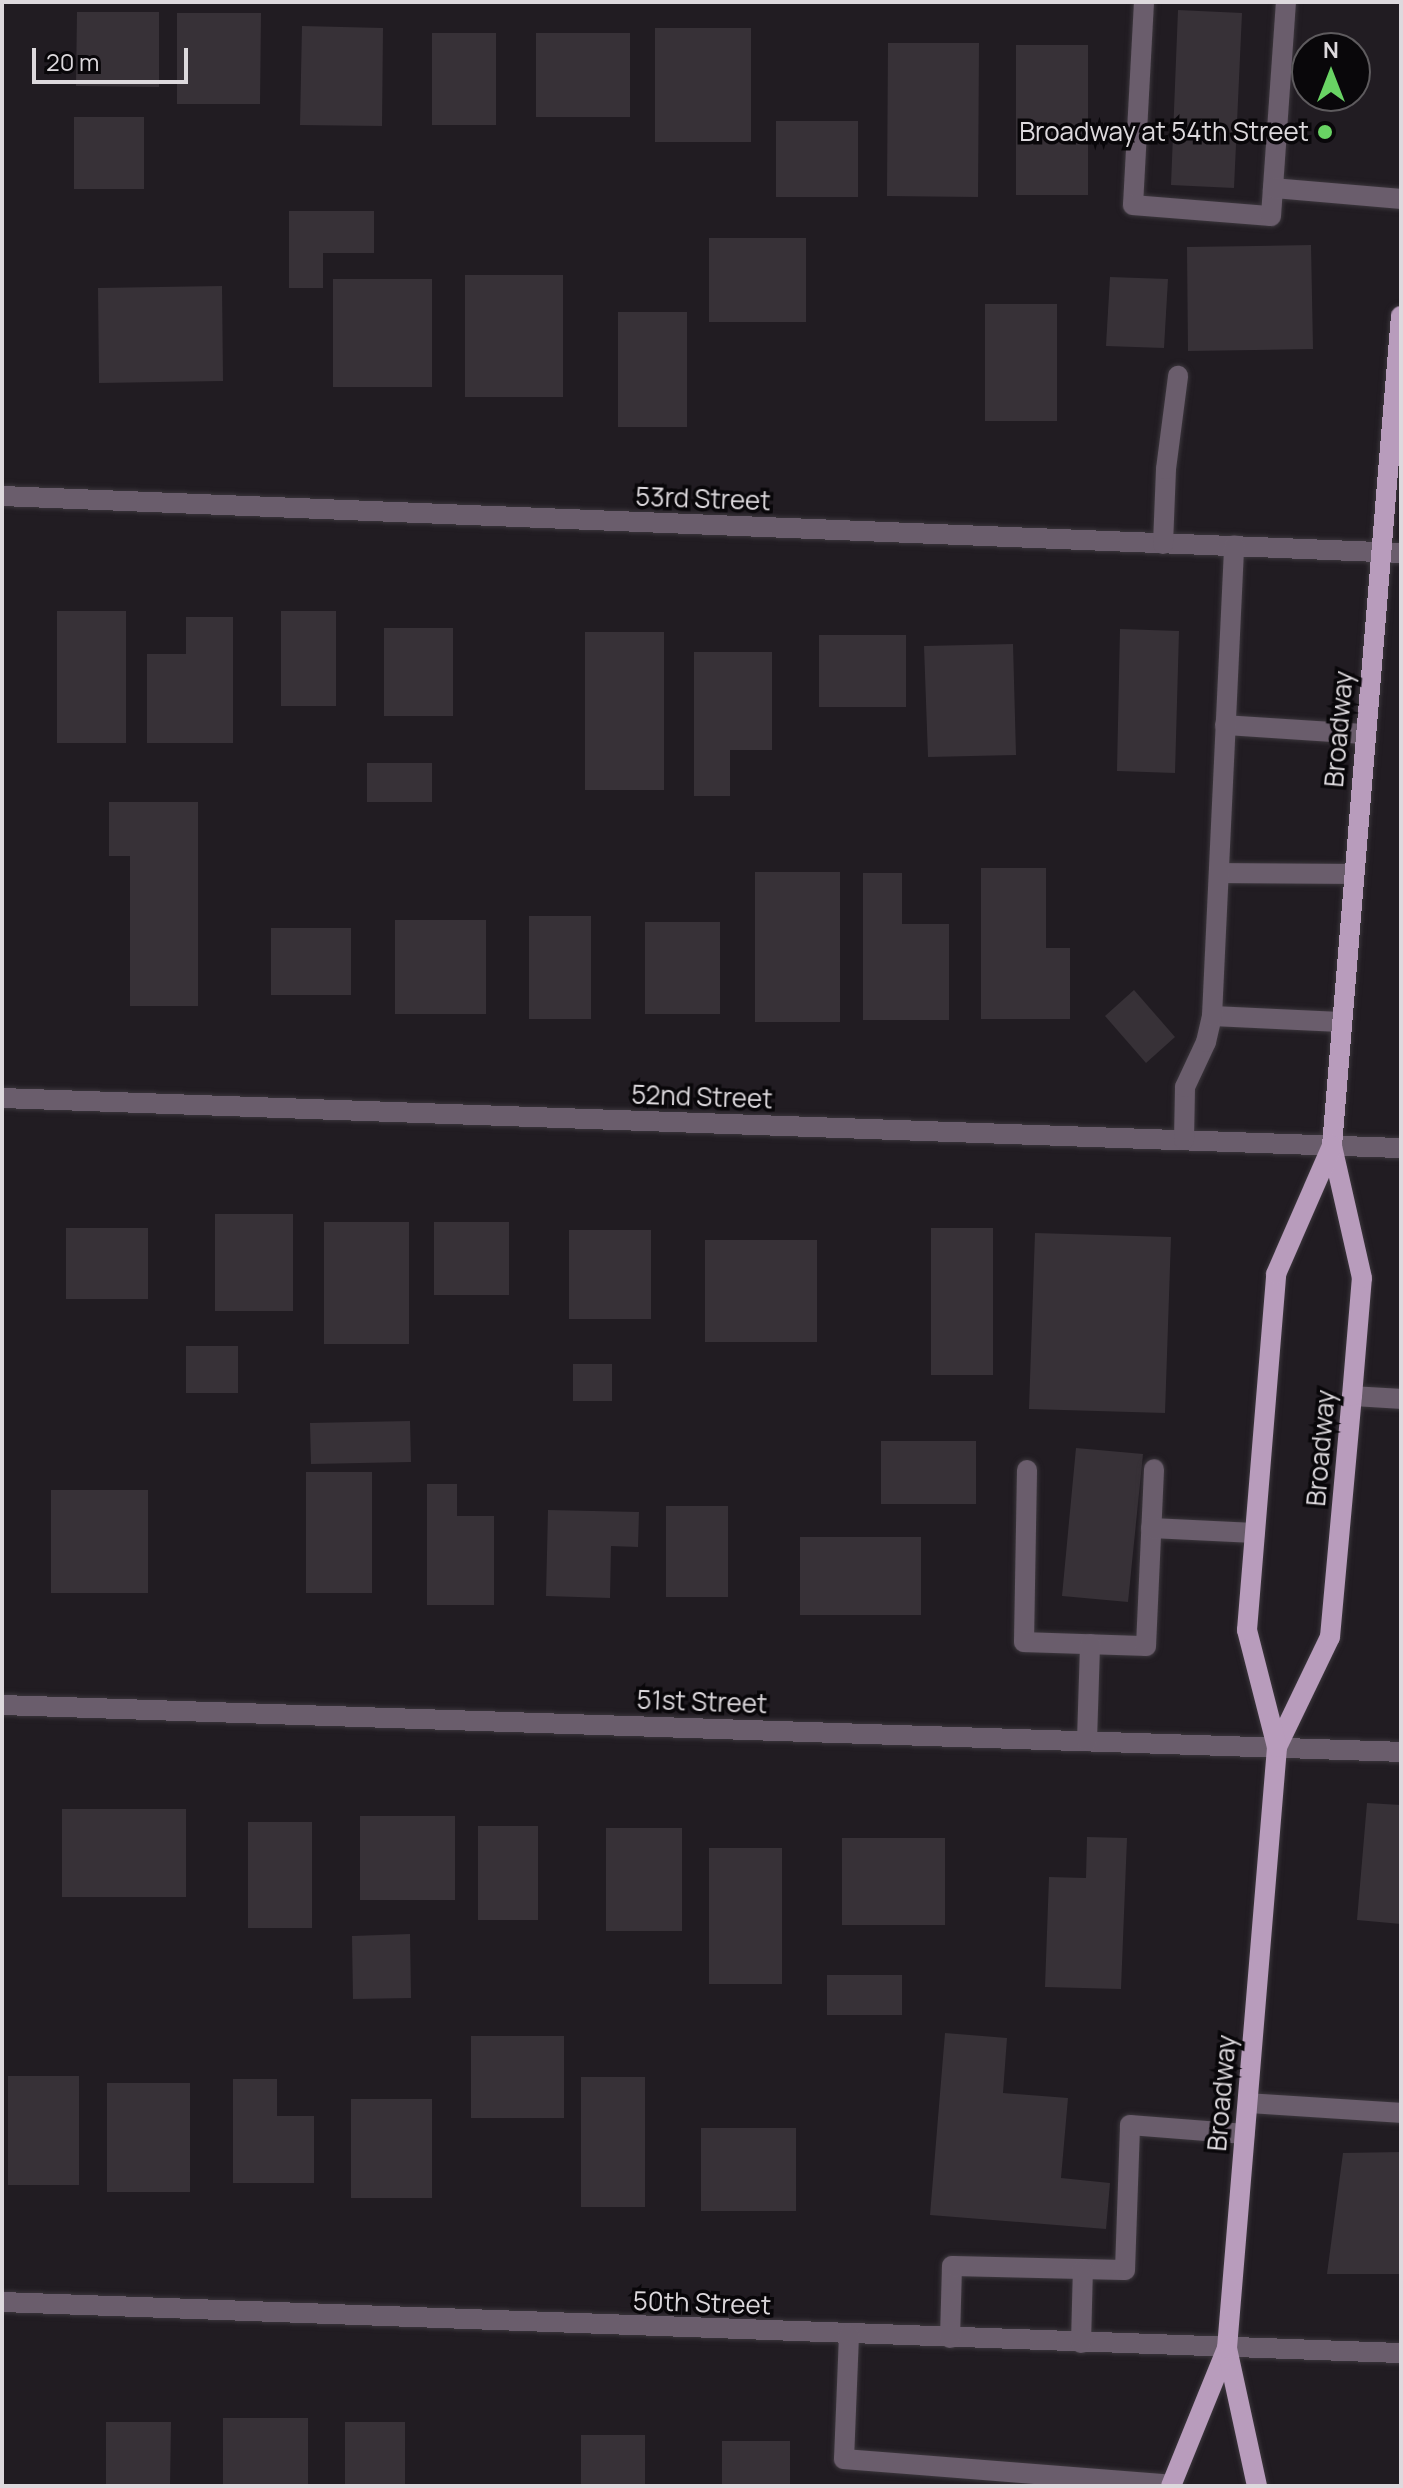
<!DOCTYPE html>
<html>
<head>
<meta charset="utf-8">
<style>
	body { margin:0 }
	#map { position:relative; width:1403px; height:2488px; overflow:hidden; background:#211c22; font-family:Manrope,sans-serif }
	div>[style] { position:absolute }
	.building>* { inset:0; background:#373137 }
	.roads { filter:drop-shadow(0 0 2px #3b363c) drop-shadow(0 0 2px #3b363c) }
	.minor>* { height:20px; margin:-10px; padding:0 10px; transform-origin:10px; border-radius:10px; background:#6a5d6c }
	.major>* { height:20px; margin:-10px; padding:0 10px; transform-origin:10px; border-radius:10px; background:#b89cbc }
	.dots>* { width:22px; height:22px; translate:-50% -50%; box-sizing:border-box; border:4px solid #09070a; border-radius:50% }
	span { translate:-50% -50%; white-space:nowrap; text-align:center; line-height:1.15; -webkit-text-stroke:7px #09070a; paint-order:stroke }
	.poi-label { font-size:26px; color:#ddd9dd }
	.right { translate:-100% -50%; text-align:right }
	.street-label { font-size:26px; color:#ddd9dd }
	.frame { position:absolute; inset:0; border:4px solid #ddd9dd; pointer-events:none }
	.north { position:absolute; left:1291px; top:32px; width:80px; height:80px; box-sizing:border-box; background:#09070a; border:2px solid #5e5b5e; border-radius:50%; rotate:0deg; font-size:22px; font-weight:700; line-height:32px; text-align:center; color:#ddd9dd }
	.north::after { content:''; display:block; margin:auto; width:28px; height:36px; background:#69d364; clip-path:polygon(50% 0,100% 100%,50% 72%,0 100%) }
	.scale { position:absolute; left:32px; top:48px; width:156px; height:36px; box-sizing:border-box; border:4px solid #ddd9dd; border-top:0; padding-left:10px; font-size:24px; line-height:28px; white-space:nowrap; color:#ddd9dd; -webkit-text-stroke:6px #09070a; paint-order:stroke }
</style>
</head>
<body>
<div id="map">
	<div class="building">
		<div style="clip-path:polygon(1178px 10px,1242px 13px,1234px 188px,1171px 185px)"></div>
		<div style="clip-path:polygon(77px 12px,159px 12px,159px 87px,76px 86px)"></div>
		<div style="clip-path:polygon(177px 13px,261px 13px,260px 104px,177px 104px)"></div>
		<div style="clip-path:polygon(302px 26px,383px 28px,382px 126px,300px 125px)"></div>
		<div style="clip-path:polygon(655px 28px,751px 28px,751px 142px,655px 142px)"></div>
		<div style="clip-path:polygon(432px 33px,496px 33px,496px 125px,432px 125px)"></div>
		<div style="clip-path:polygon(536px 33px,630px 33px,630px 117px,536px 117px)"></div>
		<div style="clip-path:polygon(888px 43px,979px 43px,978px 197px,887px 196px)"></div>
		<div style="clip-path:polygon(1016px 45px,1088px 45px,1088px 195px,1016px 195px)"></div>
		<div style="clip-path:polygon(74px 117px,144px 117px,144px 189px,74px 189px)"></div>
		<div style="clip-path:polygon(776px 121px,858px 121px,858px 197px,776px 197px)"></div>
		<div style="clip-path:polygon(289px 211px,374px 211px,374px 253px,323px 253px,323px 288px,289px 288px)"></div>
		<div style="clip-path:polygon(709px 238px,806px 238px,806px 322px,709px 322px)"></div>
		<div style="clip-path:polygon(1311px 245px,1313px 349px,1188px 351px,1187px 247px)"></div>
		<div style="clip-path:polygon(465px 275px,563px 275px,563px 397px,465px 397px)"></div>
		<div style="clip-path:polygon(1110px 277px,1168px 279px,1164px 348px,1106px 346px)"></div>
		<div style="clip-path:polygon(333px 279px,432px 279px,432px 387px,333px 387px)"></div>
		<div style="clip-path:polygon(222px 286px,223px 381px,99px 383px,98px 288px)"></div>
		<div style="clip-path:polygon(985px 304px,1057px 304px,1057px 421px,985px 421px)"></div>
		<div style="clip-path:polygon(618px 312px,687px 312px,687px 427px,618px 427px)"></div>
		<div style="clip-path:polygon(57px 611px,126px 611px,126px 743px,57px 743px)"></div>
		<div style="clip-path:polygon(281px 611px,336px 611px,336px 706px,281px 706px)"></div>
		<div style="clip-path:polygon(186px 617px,233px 617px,233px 743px,147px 743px,147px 654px,186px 654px)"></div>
		<div style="clip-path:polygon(384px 628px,453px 628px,453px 716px,384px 716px)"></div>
		<div style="clip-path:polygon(1120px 629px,1179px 631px,1175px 773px,1117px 771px)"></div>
		<div style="clip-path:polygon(585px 632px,664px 632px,664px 790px,585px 790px)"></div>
		<div style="clip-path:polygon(819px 635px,906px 635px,906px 707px,819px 707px)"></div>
		<div style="clip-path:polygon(1013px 644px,1016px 755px,928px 757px,924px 646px)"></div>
		<div style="clip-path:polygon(694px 652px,772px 652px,772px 750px,730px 750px,730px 796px,694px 796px)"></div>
		<div style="clip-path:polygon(367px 763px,432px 763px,432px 802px,367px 802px)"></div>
		<div style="clip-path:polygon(109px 802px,198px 802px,198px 1006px,130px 1006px,130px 856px,109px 856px)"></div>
		<div style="clip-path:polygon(981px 868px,1046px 868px,1046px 948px,1070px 948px,1070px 1019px,981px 1019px)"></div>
		<div style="clip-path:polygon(755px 872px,840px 872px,840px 1022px,755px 1022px)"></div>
		<div style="clip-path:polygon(863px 873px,902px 873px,902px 924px,949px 924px,949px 1020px,863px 1020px)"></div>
		<div style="clip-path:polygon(529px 916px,591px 916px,591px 1019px,529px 1019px)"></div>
		<div style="clip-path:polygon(395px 920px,486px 920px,486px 1014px,395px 1014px)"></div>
		<div style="clip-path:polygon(645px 922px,720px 922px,720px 1014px,645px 1014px)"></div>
		<div style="clip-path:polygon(271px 928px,351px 928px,351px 995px,271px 995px)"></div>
		<div style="clip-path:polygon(1134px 990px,1175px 1037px,1146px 1063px,1105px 1016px)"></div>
		<div style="clip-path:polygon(215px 1214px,293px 1214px,293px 1311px,215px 1311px)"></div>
		<div style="clip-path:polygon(324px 1222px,409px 1222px,409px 1344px,324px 1344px)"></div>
		<div style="clip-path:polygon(434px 1222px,509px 1222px,509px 1295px,434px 1295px)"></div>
		<div style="clip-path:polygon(66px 1228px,148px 1228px,148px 1299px,66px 1299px)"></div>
		<div style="clip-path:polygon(931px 1228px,993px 1228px,993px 1375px,931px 1375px)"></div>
		<div style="clip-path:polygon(569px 1230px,651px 1230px,651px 1319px,569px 1319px)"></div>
		<div style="clip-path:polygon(1035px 1233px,1171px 1237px,1165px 1413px,1029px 1409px)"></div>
		<div style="clip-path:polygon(705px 1240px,817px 1240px,817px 1342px,705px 1342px)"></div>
		<div style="clip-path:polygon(186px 1346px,238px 1346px,238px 1393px,186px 1393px)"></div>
		<div style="clip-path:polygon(573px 1364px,612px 1364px,612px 1401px,573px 1401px)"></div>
		<div style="clip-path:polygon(410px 1421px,411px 1462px,311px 1464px,310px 1423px)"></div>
		<div style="clip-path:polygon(881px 1441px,976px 1441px,976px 1504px,881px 1504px)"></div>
		<div style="clip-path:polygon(1076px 1448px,1143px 1454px,1128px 1602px,1062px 1596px)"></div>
		<div style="clip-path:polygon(306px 1472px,372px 1472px,372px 1593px,306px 1593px)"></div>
		<div style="clip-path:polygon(427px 1484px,457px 1484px,457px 1516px,494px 1516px,494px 1605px,427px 1605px)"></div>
		<div style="clip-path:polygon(51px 1490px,148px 1490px,148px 1593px,51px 1593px)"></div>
		<div style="clip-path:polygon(666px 1506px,728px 1506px,728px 1597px,666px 1597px)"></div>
		<div style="clip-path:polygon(548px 1510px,639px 1512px,638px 1547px,611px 1546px,610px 1598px,546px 1596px)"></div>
		<div style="clip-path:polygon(800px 1537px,921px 1537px,921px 1615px,800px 1615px)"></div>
		<div style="clip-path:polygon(1367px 1803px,1401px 1805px,1401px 1924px,1357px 1920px)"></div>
		<div style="clip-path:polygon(62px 1809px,186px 1809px,186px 1897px,62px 1897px)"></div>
		<div style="clip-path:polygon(360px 1816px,455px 1816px,455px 1900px,360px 1900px)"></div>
		<div style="clip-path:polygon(248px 1822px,312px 1822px,312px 1928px,248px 1928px)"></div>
		<div style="clip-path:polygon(478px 1826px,538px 1826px,538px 1920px,478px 1920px)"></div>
		<div style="clip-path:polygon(606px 1828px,682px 1828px,682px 1931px,606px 1931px)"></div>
		<div style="clip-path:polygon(1087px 1837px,1127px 1838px,1121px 1989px,1045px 1987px,1049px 1877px,1086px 1878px)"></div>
		<div style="clip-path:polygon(842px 1838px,945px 1838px,945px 1925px,842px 1925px)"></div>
		<div style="clip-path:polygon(709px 1848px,782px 1848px,782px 1984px,709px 1984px)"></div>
		<div style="clip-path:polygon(410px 1934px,411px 1998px,353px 1999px,352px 1936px)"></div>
		<div style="clip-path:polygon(827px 1975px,902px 1975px,902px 2015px,827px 2015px)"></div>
		<div style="clip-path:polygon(945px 2033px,1007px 2038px,1003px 2093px,1068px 2098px,1061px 2178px,1110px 2183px,1106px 2229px,930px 2215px)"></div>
		<div style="clip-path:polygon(471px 2036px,564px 2036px,564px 2118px,471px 2118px)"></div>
		<div style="clip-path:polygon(8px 2076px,79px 2076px,79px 2185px,8px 2185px)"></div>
		<div style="clip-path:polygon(581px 2077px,645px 2077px,645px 2207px,581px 2207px)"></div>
		<div style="clip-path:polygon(233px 2079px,277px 2079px,277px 2116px,314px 2116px,314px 2183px,233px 2183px)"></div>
		<div style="clip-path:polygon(107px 2083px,190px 2083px,190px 2192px,107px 2192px)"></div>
		<div style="clip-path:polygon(351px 2099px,432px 2099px,432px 2198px,351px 2198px)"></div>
		<div style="clip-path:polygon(701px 2128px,796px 2128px,796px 2211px,701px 2211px)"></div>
		<div style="clip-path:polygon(1401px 2152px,1401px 2274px,1327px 2274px,1343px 2153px)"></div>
		<div style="clip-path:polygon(223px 2418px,308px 2418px,308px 2486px,223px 2486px)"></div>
		<div style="clip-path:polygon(106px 2422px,171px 2422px,170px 2486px,106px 2486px)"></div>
		<div style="clip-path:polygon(345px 2422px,405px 2422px,405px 2486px,345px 2486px)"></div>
		<div style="clip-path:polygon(581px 2435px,645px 2435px,645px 2486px,581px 2486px)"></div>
		<div style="clip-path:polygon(722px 2441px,790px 2441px,790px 2486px,722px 2486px)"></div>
	</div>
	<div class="roads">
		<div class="minor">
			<div style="left:1144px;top:2px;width:203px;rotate:93.1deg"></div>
			<div style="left:1133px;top:205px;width:138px;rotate:4.6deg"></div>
			<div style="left:1271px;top:216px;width:215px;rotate:-86deg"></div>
			<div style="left:1273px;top:188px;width:128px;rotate:4.9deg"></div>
			<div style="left:2px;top:496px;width:1400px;rotate:2.33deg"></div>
			<div style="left:1163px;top:544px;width:75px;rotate:-87.7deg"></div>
			<div style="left:1166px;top:469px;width:94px;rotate:-82.6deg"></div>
			<div style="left:1225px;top:725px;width:140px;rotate:3.7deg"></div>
			<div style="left:1219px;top:873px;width:134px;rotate:0.4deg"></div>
			<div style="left:1212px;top:1016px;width:129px;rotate:2.7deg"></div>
			<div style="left:2px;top:1098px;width:1400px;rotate:2.05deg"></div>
			<div style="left:1184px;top:1140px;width:53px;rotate:-88.9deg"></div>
			<div style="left:1185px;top:1087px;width:50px;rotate:-65deg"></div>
			<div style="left:1206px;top:1042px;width:27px;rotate:-77deg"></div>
			<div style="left:1212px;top:1016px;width:471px;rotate:-87.3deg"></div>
			<div style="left:1352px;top:1396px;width:49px;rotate:3.5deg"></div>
			<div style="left:1027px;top:1470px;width:172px;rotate:91deg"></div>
			<div style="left:1024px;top:1642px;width:122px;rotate:1.9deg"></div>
			<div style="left:1146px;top:1646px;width:177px;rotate:-87.4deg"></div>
			<div style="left:1151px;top:1528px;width:104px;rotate:2.8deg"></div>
			<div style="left:2px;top:1705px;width:1400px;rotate:1.92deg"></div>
			<div style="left:1087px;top:1741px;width:97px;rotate:-88.2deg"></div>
			<div style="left:1248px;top:2103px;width:153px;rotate:3.7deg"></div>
			<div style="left:2px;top:2302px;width:1400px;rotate:2.09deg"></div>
			<div style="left:849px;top:2335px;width:124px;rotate:92.3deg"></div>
			<div style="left:844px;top:2459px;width:328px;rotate:4.5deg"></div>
			<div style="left:950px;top:2338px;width:72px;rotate:-88.4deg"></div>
			<div style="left:952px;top:2266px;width:173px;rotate:1.3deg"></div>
			<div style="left:1125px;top:2270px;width:145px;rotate:-88deg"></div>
			<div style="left:1130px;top:2125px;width:115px;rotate:4.5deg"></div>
			<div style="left:1081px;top:2343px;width:74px;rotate:-88.5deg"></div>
		</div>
		<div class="major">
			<div style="left:1277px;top:1747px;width:122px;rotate:-64.3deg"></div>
			<div style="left:1330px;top:1637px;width:242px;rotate:-84.8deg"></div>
			<div style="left:1352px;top:1396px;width:118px;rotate:-85.2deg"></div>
			<div style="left:1362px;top:1278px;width:135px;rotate:-102.8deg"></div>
			<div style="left:1332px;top:1146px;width:833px;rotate:-85.25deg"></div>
			<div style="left:1171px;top:2486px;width:149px;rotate:-67.9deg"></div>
			<div style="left:1257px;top:2486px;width:141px;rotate:-102.3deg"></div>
			<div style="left:1227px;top:2348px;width:603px;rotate:-85.24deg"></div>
			<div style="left:1277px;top:1747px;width:121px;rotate:-104.4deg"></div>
			<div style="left:1247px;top:1630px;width:357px;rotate:-85.3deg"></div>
			<div style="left:1276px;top:1274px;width:140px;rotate:-66.4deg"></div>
		</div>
	</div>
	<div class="dots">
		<div style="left:1325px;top:132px;background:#69d364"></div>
	</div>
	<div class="poi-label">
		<span class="right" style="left:1309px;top:132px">Broadway at 54th Street</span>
	</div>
	<div class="street-label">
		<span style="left:703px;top:499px;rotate:2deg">53rd Street</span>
		<span style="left:1339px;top:729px;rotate:-85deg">Broadway</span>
		<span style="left:702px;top:1097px;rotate:2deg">52nd Street</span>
		<span style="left:1321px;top:1448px;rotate:-85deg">Broadway</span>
		<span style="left:702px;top:1702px;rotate:2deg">51st Street</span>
		<span style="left:1222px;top:2093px;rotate:-85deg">Broadway</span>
		<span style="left:702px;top:2303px;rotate:2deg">50th Street</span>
	</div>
	<div class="frame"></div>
	<div class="north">N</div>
	<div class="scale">20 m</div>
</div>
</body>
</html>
